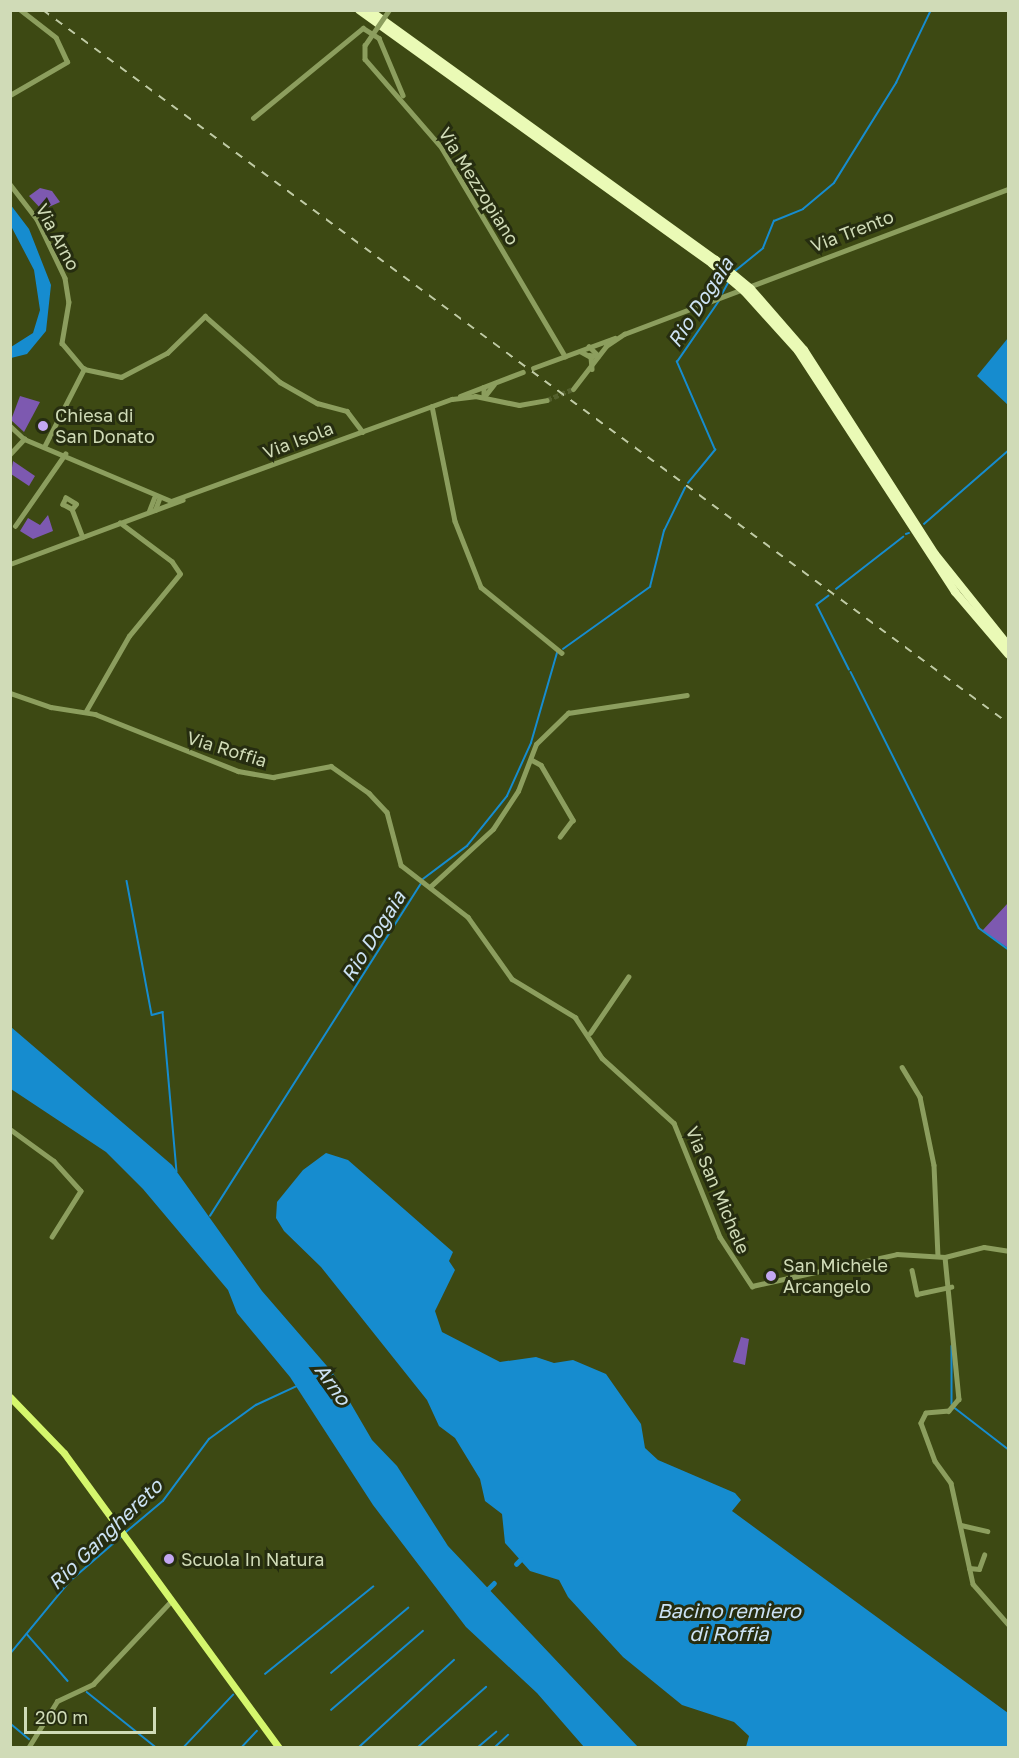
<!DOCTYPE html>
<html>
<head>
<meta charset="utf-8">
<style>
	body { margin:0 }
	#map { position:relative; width:1019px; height:1758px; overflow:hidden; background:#3d4913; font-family:"Golos Text",sans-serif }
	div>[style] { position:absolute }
	.green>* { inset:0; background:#7d59b0 }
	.water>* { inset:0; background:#168ccf }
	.stream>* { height:1.5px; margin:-0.75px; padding:0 0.75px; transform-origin:0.75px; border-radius:0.75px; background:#168ccf }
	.canal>* { height:4.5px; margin:-2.25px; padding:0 2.25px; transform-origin:2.25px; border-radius:2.25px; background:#168ccf }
	.tertiary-tunnel>* { height:5px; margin-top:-2.5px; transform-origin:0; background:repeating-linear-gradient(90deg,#535f2c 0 5px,transparent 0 7.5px) }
	.minor>* { height:4.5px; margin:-2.25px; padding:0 2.25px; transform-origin:2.25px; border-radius:2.25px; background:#8c9e5e }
	.tertiary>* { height:5px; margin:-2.5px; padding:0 2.5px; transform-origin:2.5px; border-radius:2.5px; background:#8c9e5e }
	.primary>* { height:7px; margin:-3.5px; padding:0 3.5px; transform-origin:3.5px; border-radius:3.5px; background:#d5f66c }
	.trunk>* { height:8px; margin:-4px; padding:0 4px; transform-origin:4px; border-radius:4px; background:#eafab6 }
	.rail>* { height:1.5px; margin-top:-0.75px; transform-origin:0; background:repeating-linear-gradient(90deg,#c0cba5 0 8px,transparent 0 16px) }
	.minor-bridge>* { height:4.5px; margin:-2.25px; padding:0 2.25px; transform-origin:2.25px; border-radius:2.25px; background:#8c9e5e }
	.trunk-bridge>* { height:8px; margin:-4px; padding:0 4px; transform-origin:4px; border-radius:4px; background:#eafab6 }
	.dots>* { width:16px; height:16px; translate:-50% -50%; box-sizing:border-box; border:3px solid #262d10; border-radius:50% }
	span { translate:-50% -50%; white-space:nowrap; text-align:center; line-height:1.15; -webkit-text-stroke:6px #262d10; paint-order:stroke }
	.street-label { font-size:18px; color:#d0dbb7 }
	.poi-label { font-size:18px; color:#d0dbb7 }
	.left { translate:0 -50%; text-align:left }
	.water-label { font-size:20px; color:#cce2f4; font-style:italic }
	.frame { position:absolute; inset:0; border:12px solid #d0dbb7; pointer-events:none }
	.scale { position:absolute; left:24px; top:1707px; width:132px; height:27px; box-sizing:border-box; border:3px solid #d0dbb7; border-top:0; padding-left:8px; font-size:18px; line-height:21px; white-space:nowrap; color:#d0dbb7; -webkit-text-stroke:4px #262d10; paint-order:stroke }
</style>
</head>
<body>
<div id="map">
	<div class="green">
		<div style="clip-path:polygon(40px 188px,52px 191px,60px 202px,42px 210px,29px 196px)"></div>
		<div style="clip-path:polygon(20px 396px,40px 402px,24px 432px,11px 420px)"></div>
		<div style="clip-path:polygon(13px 461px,35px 476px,29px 486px,11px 474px)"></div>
		<div style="clip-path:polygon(48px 515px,53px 531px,33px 539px,20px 531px,28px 518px,40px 525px)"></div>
		<div style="clip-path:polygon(1008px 903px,1008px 948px,982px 931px)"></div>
		<div style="clip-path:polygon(741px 1337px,749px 1339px,745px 1365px,733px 1362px)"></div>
	</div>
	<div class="water">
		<div style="clip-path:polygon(10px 204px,29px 229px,51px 285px,46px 331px,27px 354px,11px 358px,11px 347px,33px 333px,40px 310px,34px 270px,11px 226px)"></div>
		<div style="clip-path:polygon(1008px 338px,1008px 405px,977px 376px)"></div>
		<div style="clip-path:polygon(11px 1027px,172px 1165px,262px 1291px,333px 1373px,372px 1440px,397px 1466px,448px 1546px,638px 1747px,584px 1747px,537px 1693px,466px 1627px,373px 1505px,290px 1377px,237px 1313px,228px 1290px,143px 1189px,106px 1152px,11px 1089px)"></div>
		<div style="clip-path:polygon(326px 1153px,348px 1160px,453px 1252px,449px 1261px,455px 1270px,435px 1311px,442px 1332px,500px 1362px,536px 1357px,554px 1363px,573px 1360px,606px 1374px,641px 1424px,645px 1448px,658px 1460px,735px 1493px,741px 1500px,732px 1511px,1008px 1713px,1008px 1747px,746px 1747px,749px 1736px,734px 1722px,682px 1705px,623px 1657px,568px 1597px,559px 1580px,530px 1571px,505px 1543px,502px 1514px,485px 1501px,480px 1479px,455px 1438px,439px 1426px,427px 1400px,321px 1267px,284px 1231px,276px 1218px,277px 1202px,303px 1170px)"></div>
	</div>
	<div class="stream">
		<div style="left:735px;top:271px;width:36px;rotate:-39deg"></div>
		<div style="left:763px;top:248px;width:29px;rotate:-68deg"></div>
		<div style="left:774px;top:221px;width:31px;rotate:-22deg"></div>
		<div style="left:803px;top:209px;width:40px;rotate:-40deg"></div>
		<div style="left:834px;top:183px;width:118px;rotate:-58.2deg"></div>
		<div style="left:896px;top:83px;width:81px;rotate:-64.4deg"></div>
		<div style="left:722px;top:294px;width:13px;rotate:-61deg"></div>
		<div style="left:688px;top:483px;width:43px;rotate:-50.7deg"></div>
		<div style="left:715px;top:450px;width:96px;rotate:-113.4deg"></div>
		<div style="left:677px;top:362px;width:74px;rotate:-55.5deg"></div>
		<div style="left:924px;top:524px;width:111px;rotate:-41deg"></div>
		<div style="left:906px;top:534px;width:3px;rotate:-18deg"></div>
		<div style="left:836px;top:589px;width:85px;rotate:-37.8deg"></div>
		<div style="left:829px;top:596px;width:15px;rotate:143deg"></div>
		<div style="left:817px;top:605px;width:72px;rotate:63.4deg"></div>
		<div style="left:563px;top:649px;width:107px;rotate:-35.5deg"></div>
		<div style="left:650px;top:587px;width:58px;rotate:-76deg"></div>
		<div style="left:664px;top:531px;width:48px;rotate:-64deg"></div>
		<div style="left:851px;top:672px;width:286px;rotate:63.4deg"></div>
		<div style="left:979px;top:928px;width:36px;rotate:36deg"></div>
		<div style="left:423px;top:879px;width:55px;rotate:-36.9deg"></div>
		<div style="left:467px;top:846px;width:64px;rotate:-51.3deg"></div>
		<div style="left:507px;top:796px;width:58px;rotate:-65.6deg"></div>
		<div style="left:531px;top:743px;width:94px;rotate:-73.9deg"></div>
		<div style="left:127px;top:881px;width:136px;rotate:79.4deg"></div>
		<div style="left:152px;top:1015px;width:11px;rotate:-15deg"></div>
		<div style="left:163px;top:1012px;width:160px;rotate:85deg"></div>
		<div style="left:210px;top:1216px;width:394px;rotate:-57.6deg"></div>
		<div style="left:952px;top:1346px;width:58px;rotate:90deg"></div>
		<div style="left:955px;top:1408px;width:67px;rotate:37.7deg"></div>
		<div style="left:126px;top:1532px;width:48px;rotate:-40deg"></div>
		<div style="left:163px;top:1501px;width:77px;rotate:-53.4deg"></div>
		<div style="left:209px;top:1439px;width:58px;rotate:-35.9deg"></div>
		<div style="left:256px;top:1405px;width:45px;rotate:-24.9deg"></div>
		<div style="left:27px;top:1634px;width:62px;rotate:48.9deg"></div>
		<div style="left:10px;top:1654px;width:94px;rotate:-50.6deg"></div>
		<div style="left:70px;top:1581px;width:67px;rotate:-40.8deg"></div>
		<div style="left:331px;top:1673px;width:101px;rotate:-40.2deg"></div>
		<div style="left:265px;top:1674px;width:139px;rotate:-38.9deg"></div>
		<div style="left:87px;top:1692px;width:90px;rotate:38.7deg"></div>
		<div style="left:331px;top:1710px;width:121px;rotate:-40.7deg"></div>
		<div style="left:10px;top:1723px;width:25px;rotate:40deg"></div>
		<div style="left:183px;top:1748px;width:73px;rotate:-46.7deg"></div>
		<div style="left:241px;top:1748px;width:23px;rotate:-47deg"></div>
		<div style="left:358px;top:1748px;width:130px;rotate:-42.5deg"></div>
		<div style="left:417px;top:1748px;width:92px;rotate:-41.5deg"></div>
		<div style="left:477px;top:1748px;width:25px;rotate:-40deg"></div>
		<div style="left:494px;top:1748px;width:19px;rotate:-43deg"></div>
	</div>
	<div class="canal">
		<div style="left:516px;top:1564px;width:6px;rotate:-45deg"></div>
		<div style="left:488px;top:1589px;width:8px;rotate:-45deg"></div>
	</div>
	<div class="tertiary-tunnel">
		<div style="left:547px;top:400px;width:28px;rotate:-23deg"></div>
	</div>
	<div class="minor">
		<div style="left:365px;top:45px;width:14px;rotate:90deg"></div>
		<div style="left:365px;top:59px;width:118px;rotate:49.1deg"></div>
		<div style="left:442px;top:148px;width:242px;rotate:59.4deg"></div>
		<div style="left:10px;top:95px;width:66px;rotate:-30.1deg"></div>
		<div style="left:67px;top:62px;width:26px;rotate:-115deg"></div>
		<div style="left:56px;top:38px;width:46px;rotate:-142.1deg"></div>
		<div style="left:253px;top:118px;width:142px;rotate:-39.3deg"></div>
		<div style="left:363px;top:28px;width:19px;rotate:32deg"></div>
		<div style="left:379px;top:38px;width:62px;rotate:67.2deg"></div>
		<div style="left:10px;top:184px;width:44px;rotate:52.4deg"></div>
		<div style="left:37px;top:219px;width:65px;rotate:64.6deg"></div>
		<div style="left:65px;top:278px;width:24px;rotate:81deg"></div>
		<div style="left:69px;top:302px;width:42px;rotate:99.7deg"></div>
		<div style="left:62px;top:343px;width:34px;rotate:50deg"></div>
		<div style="left:580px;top:351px;width:13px;rotate:29deg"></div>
		<div style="left:591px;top:357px;width:12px;rotate:85deg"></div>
		<div style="left:589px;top:355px;width:9px;rotate:6deg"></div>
		<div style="left:598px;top:356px;width:13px;rotate:-135deg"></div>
		<div style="left:533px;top:368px;width:87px;rotate:-20.1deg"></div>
		<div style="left:484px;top:387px;width:10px;rotate:90deg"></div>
		<div style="left:484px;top:397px;width:16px;rotate:-52deg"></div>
		<div style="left:460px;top:396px;width:67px;rotate:-20.9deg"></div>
		<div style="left:432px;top:406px;width:117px;rotate:78.7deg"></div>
		<div style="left:455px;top:521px;width:71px;rotate:68.5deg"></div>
		<div style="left:481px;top:587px;width:104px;rotate:39.2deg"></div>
		<div style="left:44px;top:447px;width:88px;rotate:-62.9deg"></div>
		<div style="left:84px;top:369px;width:38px;rotate:12deg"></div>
		<div style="left:121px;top:377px;width:52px;rotate:-27.6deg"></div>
		<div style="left:167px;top:353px;width:53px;rotate:-44.2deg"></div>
		<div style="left:205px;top:316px;width:100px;rotate:41.3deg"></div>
		<div style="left:280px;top:382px;width:43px;rotate:29.6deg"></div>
		<div style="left:317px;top:403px;width:31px;rotate:15deg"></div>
		<div style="left:347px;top:411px;width:26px;rotate:53deg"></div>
		<div style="left:10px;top:454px;width:21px;rotate:-47deg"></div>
		<div style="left:72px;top:509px;width:6px;rotate:-51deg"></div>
		<div style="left:76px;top:504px;width:12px;rotate:-149deg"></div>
		<div style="left:66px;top:498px;width:7px;rotate:117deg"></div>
		<div style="left:63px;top:504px;width:10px;rotate:29deg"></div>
		<div style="left:72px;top:509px;width:30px;rotate:69deg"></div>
		<div style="left:155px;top:510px;width:12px;rotate:-70deg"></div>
		<div style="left:149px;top:511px;width:14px;rotate:-69deg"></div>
		<div style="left:15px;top:526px;width:88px;rotate:-55.2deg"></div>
		<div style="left:10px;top:564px;width:184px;rotate:-20.4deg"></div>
		<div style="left:10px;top:693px;width:43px;rotate:18.9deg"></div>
		<div style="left:51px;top:707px;width:45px;rotate:9deg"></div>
		<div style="left:95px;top:714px;width:154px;rotate:21.7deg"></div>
		<div style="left:238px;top:771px;width:36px;rotate:10deg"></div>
		<div style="left:273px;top:777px;width:59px;rotate:-10.7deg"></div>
		<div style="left:331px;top:766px;width:47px;rotate:35.4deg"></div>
		<div style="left:369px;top:793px;width:26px;rotate:47deg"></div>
		<div style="left:387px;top:812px;width:55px;rotate:75.2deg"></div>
		<div style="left:401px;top:865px;width:85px;rotate:37.8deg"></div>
		<div style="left:468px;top:917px;width:76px;rotate:54.6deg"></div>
		<div style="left:512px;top:979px;width:74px;rotate:31.1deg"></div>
		<div style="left:575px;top:1017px;width:49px;rotate:56.6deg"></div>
		<div style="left:602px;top:1058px;width:97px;rotate:42.1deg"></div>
		<div style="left:674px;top:1123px;width:123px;rotate:68deg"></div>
		<div style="left:720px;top:1237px;width:59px;rotate:56.9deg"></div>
		<div style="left:752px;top:1286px;width:148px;rotate:-12.4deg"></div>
		<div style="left:897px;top:1254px;width:48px;rotate:3.6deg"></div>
		<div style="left:945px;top:1257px;width:40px;rotate:-14.4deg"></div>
		<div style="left:984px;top:1247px;width:24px;rotate:9deg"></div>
		<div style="left:86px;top:711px;width:86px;rotate:-60.2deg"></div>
		<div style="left:129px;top:636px;width:80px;rotate:-50.6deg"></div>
		<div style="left:180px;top:574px;width:14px;rotate:-124deg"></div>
		<div style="left:172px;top:562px;width:65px;rotate:-143.1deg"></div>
		<div style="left:532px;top:760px;width:10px;rotate:29deg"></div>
		<div style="left:541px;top:765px;width:64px;rotate:59.8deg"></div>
		<div style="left:573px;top:820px;width:21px;rotate:127deg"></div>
		<div style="left:431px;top:886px;width:84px;rotate:-42.6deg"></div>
		<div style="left:493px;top:829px;width:45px;rotate:-56.7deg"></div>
		<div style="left:518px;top:791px;width:50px;rotate:-69deg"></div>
		<div style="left:536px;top:744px;width:45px;rotate:-44.1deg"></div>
		<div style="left:568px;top:713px;width:120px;rotate:-8.6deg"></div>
		<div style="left:590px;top:1033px;width:68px;rotate:-55.8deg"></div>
		<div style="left:902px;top:1067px;width:35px;rotate:59deg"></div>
		<div style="left:920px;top:1097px;width:69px;rotate:78.4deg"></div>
		<div style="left:934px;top:1165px;width:91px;rotate:87.5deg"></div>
		<div style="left:10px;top:1129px;width:54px;rotate:36deg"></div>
		<div style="left:54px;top:1161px;width:40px;rotate:48deg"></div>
		<div style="left:81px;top:1191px;width:54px;rotate:122.2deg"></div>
		<div style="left:945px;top:1257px;width:143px;rotate:84.4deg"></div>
		<div style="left:959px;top:1399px;width:16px;rotate:130deg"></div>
		<div style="left:949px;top:1411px;width:23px;rotate:175deg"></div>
		<div style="left:926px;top:1413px;width:11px;rotate:117deg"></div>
		<div style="left:921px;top:1423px;width:40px;rotate:69.8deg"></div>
		<div style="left:935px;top:1461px;width:27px;rotate:54deg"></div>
		<div style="left:951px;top:1483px;width:103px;rotate:77.7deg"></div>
		<div style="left:973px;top:1584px;width:53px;rotate:48.8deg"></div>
		<div style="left:912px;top:1270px;width:25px;rotate:78deg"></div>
		<div style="left:917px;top:1294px;width:35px;rotate:-12deg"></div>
		<div style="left:961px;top:1525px;width:27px;rotate:13deg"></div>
		<div style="left:969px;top:1568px;width:10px;rotate:6deg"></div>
		<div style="left:979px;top:1569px;width:15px;rotate:-70deg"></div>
	</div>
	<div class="tertiary">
		<div style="left:573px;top:389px;width:54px;rotate:-52.5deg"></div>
		<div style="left:606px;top:346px;width:22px;rotate:-34deg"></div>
		<div style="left:624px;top:334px;width:410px;rotate:-20.7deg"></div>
		<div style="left:10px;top:426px;width:19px;rotate:43deg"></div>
		<div style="left:24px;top:439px;width:160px;rotate:22.9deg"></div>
		<div style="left:171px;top:501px;width:299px;rotate:-20deg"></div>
		<div style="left:452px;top:399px;width:23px;rotate:-7deg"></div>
		<div style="left:475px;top:396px;width:45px;rotate:11.6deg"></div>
		<div style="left:519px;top:405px;width:28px;rotate:-10deg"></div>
		<div style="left:28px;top:1748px;width:55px;rotate:-58.3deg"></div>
		<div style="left:57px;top:1701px;width:40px;rotate:-25deg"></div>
		<div style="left:93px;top:1684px;width:115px;rotate:-46.8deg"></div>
	</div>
	<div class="primary">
		<div style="left:10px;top:1397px;width:78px;rotate:46deg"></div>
		<div style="left:64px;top:1453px;width:365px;rotate:53.9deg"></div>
	</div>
	<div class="trunk">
		<div style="left:359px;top:10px;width:435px;rotate:35.7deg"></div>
		<div style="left:369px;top:10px;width:428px;rotate:35.8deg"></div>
		<div style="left:751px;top:289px;width:81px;rotate:49deg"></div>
		<div style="left:804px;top:350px;width:242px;rotate:57.3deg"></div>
		<div style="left:935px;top:554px;width:117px;rotate:51.3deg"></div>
		<div style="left:744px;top:291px;width:81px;rotate:48deg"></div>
		<div style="left:798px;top:351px;width:288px;rotate:56.9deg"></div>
		<div style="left:955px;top:592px;width:82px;rotate:49.5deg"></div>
	</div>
	<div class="rail">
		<div style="left:43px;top:10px;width:1200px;rotate:36.46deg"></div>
	</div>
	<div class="minor-bridge">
		<div style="left:365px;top:45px;width:42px;rotate:-55.6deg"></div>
	</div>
	<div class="trunk-bridge">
		<div style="left:716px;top:260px;width:45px;rotate:39.6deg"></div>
		<div style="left:712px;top:264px;width:42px;rotate:40.2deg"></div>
	</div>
	<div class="dots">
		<div style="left:43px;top:426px;background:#c3a7f2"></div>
		<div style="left:771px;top:1276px;background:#c3a7f2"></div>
		<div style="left:169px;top:1559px;background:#c3a7f2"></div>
	</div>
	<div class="street-label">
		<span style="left:479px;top:186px;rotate:58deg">Via Mezzopiano</span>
		<span style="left:852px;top:231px;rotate:-21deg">Via Trento</span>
		<span style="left:58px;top:237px;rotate:62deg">Via Arno</span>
		<span style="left:298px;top:440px;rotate:-21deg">Via Isola</span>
		<span style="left:227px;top:749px;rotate:17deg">Via Roffia</span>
		<span style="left:718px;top:1190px;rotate:67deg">Via San Michele</span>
	</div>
	<div class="poi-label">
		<span class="left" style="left:55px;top:426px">Chiesa di<br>San Donato</span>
		<span class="left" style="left:783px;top:1276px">San Michele<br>Arcangelo</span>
		<span class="left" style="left:181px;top:1559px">Scuola In Natura</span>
	</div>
	<div class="water-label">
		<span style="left:700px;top:302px;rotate:-57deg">Rio Dogaia</span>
		<span style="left:373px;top:936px;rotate:-58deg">Rio Dogaia</span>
		<span style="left:333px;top:1384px;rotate:55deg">Arno</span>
		<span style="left:105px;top:1534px;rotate:-44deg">Rio Ganghereto</span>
		<span style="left:729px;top:1622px">Bacino remiero<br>di Roffia</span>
	</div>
	<div class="frame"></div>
	<div class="scale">200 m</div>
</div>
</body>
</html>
